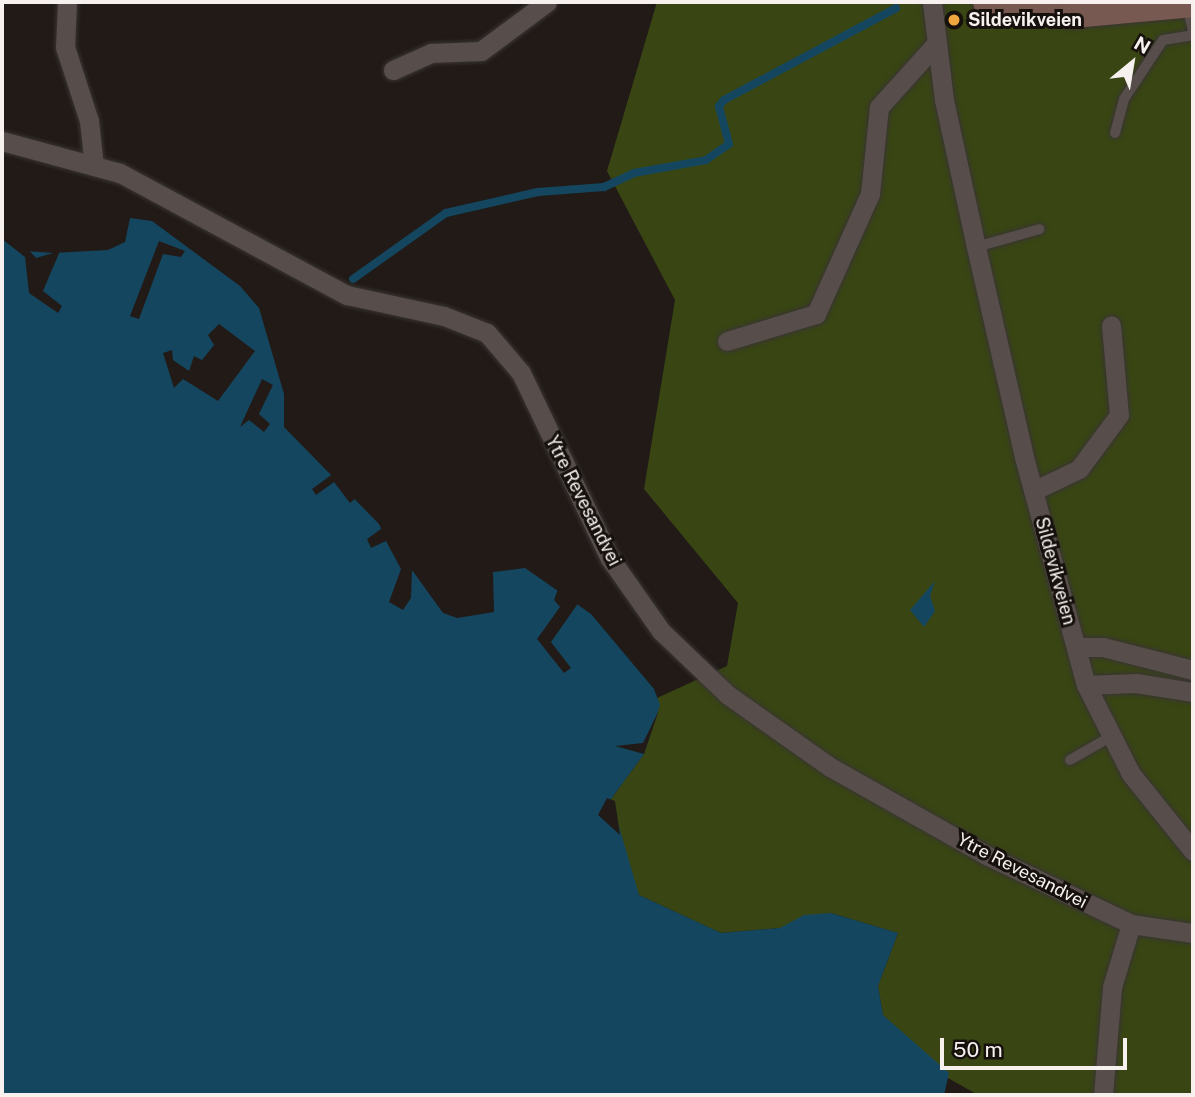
<!DOCTYPE html>
<html>
<head>
<meta charset="utf-8">
<style>
	body { margin:0 }
	#map { position:relative; width:1195px; height:1097px; overflow:hidden; background:#211a17; font-family:"Public Sans",sans-serif }
	div>[style] { position:absolute }
	.green>* { inset:0; background:#394613 }
	.water>* { inset:0; background:#14475f }
	.pier>* { inset:0; background:#211a17 }
	.stream>* { height:8px; margin:-4px; padding:0 4px; transform-origin:4px; border-radius:4px; background:#14475f }
	.roads { filter:drop-shadow(0 0 2px #393433) drop-shadow(0 0 2px #393433) }
	.service>* { height:10px; margin:-5px; padding:0 5px; transform-origin:5px; border-radius:5px; background:#574e4b }
	.minor>* { height:19px; margin:-9.5px; padding:0 9.5px; transform-origin:9.5px; border-radius:9.5px; background:#574e4b }
	.secondary>* { height:28px; margin:-14px; padding:0 14px; transform-origin:14px; border-radius:14px; background:#775951 }
	.dots>* { width:19px; height:19px; translate:-50% -50%; box-sizing:border-box; border:4px solid #17110e; border-radius:50% }
	span { translate:-50% -50%; white-space:nowrap; text-align:center; line-height:1.15; -webkit-text-stroke:6px #17110e; paint-order:stroke }
	.poi-label { font-size:18px; color:#f6f1ef; font-weight:700 }
	.left { translate:0 -50%; text-align:left }
	.street-label { font-size:18px; color:#f6f1ef }
	.frame { position:absolute; inset:0; border:4px solid #f6f1ef; pointer-events:none }
	.north { position:absolute; left:1097px; top:28px; width:70px; height:70px; -webkit-text-stroke:5px #17110e; paint-order:stroke; rotate:30deg; font-size:19px; font-weight:700; line-height:28px; text-align:center; color:#f6f1ef }
	.north::after { content:''; display:block; margin:auto; width:24px; height:32px; background:#f6f1ef; clip-path:polygon(50% 0,100% 100%,50% 72%,0 100%) }
	.scale { position:absolute; left:940px; top:1038px; width:187px; height:32px; box-sizing:border-box; border:4px solid #f6f1ef; border-top:0; padding-left:9px; font-size:21px; line-height:24px; white-space:nowrap; color:#f6f1ef; -webkit-text-stroke:5px #17110e; paint-order:stroke }
</style>
</head>
<body>
<div id="map">
	<div class="green">
		<div style="clip-path:polygon(657px 2px,1193px 2px,1193px 1095px,978px 1095px,948px 1078px,883px 1015px,878px 986px,898px 933px,831px 913px,780px 928px,721px 933px,639px 895px,632px 884px,611px 799px,644px 754px,657px 698px,727px 666px,738px 603px,644px 489px,675px 300px,607px 171px)"></div>
	</div>
	<div class="water">
		<div style="clip-path:polygon(130px 218px,152px 221px,240px 286px,259px 308px,284px 394px,284px 427px,378px 523px,443px 613px,457px 618px,494px 612px,493px 572px,525px 568px,591px 614px,654px 689px,660px 705px,644px 754px,611px 799px,639px 895px,721px 933px,780px 928px,804px 915px,831px 913px,898px 933px,878px 986px,883px 1015px,949px 1073px,944px 1095px,2px 1095px,2px 224px,26px 251px,53px 253px,108px 250px,125px 242px)"></div>
		<div style="clip-path:polygon(935px 581px,930px 596px,935px 611px,924px 627px,910px 610px)"></div>
	</div>
	<div class="pier">
		<div style="clip-path:polygon(5px 224px,36px 258px,60px 251px,43px 291px,62px 306px,58px 313px,29px 293px,25px 257px,2px 239px)"></div>
		<div style="clip-path:polygon(159px 241px,185px 251px,181px 257px,163px 254px,139px 319px,130px 316px)"></div>
		<div style="clip-path:polygon(219px 324px,255px 351px,218px 401px,183px 379px,174px 388px,163px 353px,172px 350px,173px 360px,189px 371px,194px 356px,202px 360px,214px 345px,208px 335px)"></div>
		<div style="clip-path:polygon(262px 379px,273px 385px,259px 414px,270px 424px,264px 432px,249px 420px,240px 427px)"></div>
		<div style="clip-path:polygon(334px 473px,357px 497px,350px 503px,334px 482px,316px 495px,312px 489px)"></div>
		<div style="clip-path:polygon(378px 518px,412px 570px,411px 598px,403px 610px,389px 602px,401px 569px,386px 541px,371px 548px,367px 539px,381px 529px)"></div>
		<div style="clip-path:polygon(558px 589px,579px 602px,551px 642px,571px 668px,564px 673px,537px 639px,560px 607px,554px 600px)"></div>
		<div style="clip-path:polygon(659px 710px,644px 754px,615px 746px,643px 743px)"></div>
		<div style="clip-path:polygon(607px 798px,615px 801px,620px 835px,598px 815px)"></div>
	</div>
	<div class="stream">
		<div style="left:353px;top:279px;width:114px;rotate:-35.4deg"></div>
		<div style="left:446px;top:213px;width:94px;rotate:-12.9deg"></div>
		<div style="left:538px;top:192px;width:66px;rotate:-4.3deg"></div>
		<div style="left:604px;top:187px;width:33px;rotate:-25deg"></div>
		<div style="left:634px;top:173px;width:73px;rotate:-10.2deg"></div>
		<div style="left:706px;top:160px;width:28px;rotate:-35deg"></div>
		<div style="left:729px;top:144px;width:39px;rotate:-105deg"></div>
		<div style="left:719px;top:106px;width:8px;rotate:-50deg"></div>
		<div style="left:724px;top:100px;width:195px;rotate:-28.1deg"></div>
	</div>
	<div class="roads">
		<div class="service">
			<div style="left:1187px;top:5px;width:27px;rotate:77deg"></div>
			<div style="left:1115px;top:133px;width:35px;rotate:-75deg"></div>
			<div style="left:1124px;top:99px;width:71px;rotate:-56.5deg"></div>
			<div style="left:1163px;top:40px;width:30px;rotate:-9deg"></div>
			<div style="left:976px;top:247px;width:66px;rotate:-15.7deg"></div>
			<div style="left:1070px;top:760px;width:46px;rotate:-29.9deg"></div>
		</div>
		<div class="minor">
			<div style="left:67px;top:2px;width:45px;rotate:92.5deg"></div>
			<div style="left:65px;top:47px;width:78px;rotate:72deg"></div>
			<div style="left:89px;top:121px;width:45px;rotate:83.7deg"></div>
			<div style="left:932px;top:2px;width:99px;rotate:83deg"></div>
			<div style="left:944px;top:100px;width:150px;rotate:77.7deg"></div>
			<div style="left:976px;top:247px;width:215px;rotate:77.1deg"></div>
			<div style="left:1024px;top:457px;width:236px;rotate:74.8deg"></div>
			<div style="left:1086px;top:685px;width:100px;rotate:63.2deg"></div>
			<div style="left:1131px;top:774px;width:99px;rotate:51.2deg"></div>
			<div style="left:393px;top:70px;width:42px;rotate:-24.1deg"></div>
			<div style="left:431px;top:53px;width:50px;rotate:-2.3deg"></div>
			<div style="left:481px;top:51px;width:82px;rotate:-36.6deg"></div>
			<div style="left:2px;top:141px;width:122px;rotate:15.2deg"></div>
			<div style="left:120px;top:173px;width:258px;rotate:28.3deg"></div>
			<div style="left:347px;top:295px;width:99px;rotate:12.2deg"></div>
			<div style="left:444px;top:316px;width:46px;rotate:21.6deg"></div>
			<div style="left:487px;top:333px;width:52px;rotate:49.6deg"></div>
			<div style="left:521px;top:373px;width:204px;rotate:64.4deg"></div>
			<div style="left:609px;top:557px;width:90px;rotate:54.9deg"></div>
			<div style="left:661px;top:631px;width:93px;rotate:43.7deg"></div>
			<div style="left:728px;top:695px;width:125px;rotate:35.2deg"></div>
			<div style="left:830px;top:767px;width:179px;rotate:29.4deg"></div>
			<div style="left:986px;top:855px;width:161px;rotate:25.4deg"></div>
			<div style="left:1131px;top:924px;width:63px;rotate:8.3deg"></div>
			<div style="left:727px;top:341px;width:93px;rotate:-16.9deg"></div>
			<div style="left:816px;top:314px;width:132px;rotate:-65.8deg"></div>
			<div style="left:870px;top:194px;width:87px;rotate:-84.1deg"></div>
			<div style="left:879px;top:107px;width:85px;rotate:-47.9deg"></div>
			<div style="left:1033px;top:491px;width:51px;rotate:-25.6deg"></div>
			<div style="left:1079px;top:469px;width:67px;rotate:-53.5deg"></div>
			<div style="left:1119px;top:415px;width:90px;rotate:-95.1deg"></div>
			<div style="left:1076px;top:647px;width:27px"></div>
			<div style="left:1103px;top:647px;width:93px;rotate:14.3deg"></div>
			<div style="left:1086px;top:685px;width:50px;rotate:-2.3deg"></div>
			<div style="left:1136px;top:683px;width:58px;rotate:9deg"></div>
			<div style="left:1103px;top:1095px;width:108px;rotate:-85.2deg"></div>
			<div style="left:1112px;top:987px;width:66px;rotate:-73.2deg"></div>
		</div>
		<div class="secondary">
			<div style="left:987px;top:2px;width:87px;rotate:7.9deg"></div>
			<div style="left:1073px;top:14px;width:121px;rotate:-5.2deg"></div>
		</div>
	</div>
	<div class="dots">
		<div style="left:954px;top:20px;background:#f0a63f"></div>
	</div>
	<div class="poi-label">
		<span class="left" style="left:968px;top:20px">Sildevikveien</span>
	</div>
	<div class="street-label">
		<span style="left:583px;top:501px;rotate:63deg">Ytre Revesandvei</span>
		<span style="left:1055px;top:571px;rotate:75deg">Sildevikveien</span>
		<span style="left:1022px;top:871px;rotate:27deg">Ytre Revesandvei</span>
	</div>
	<div class="frame"></div>
	<div class="north">N</div>
	<div class="scale">50 m</div>
</div>
</body>
</html>
